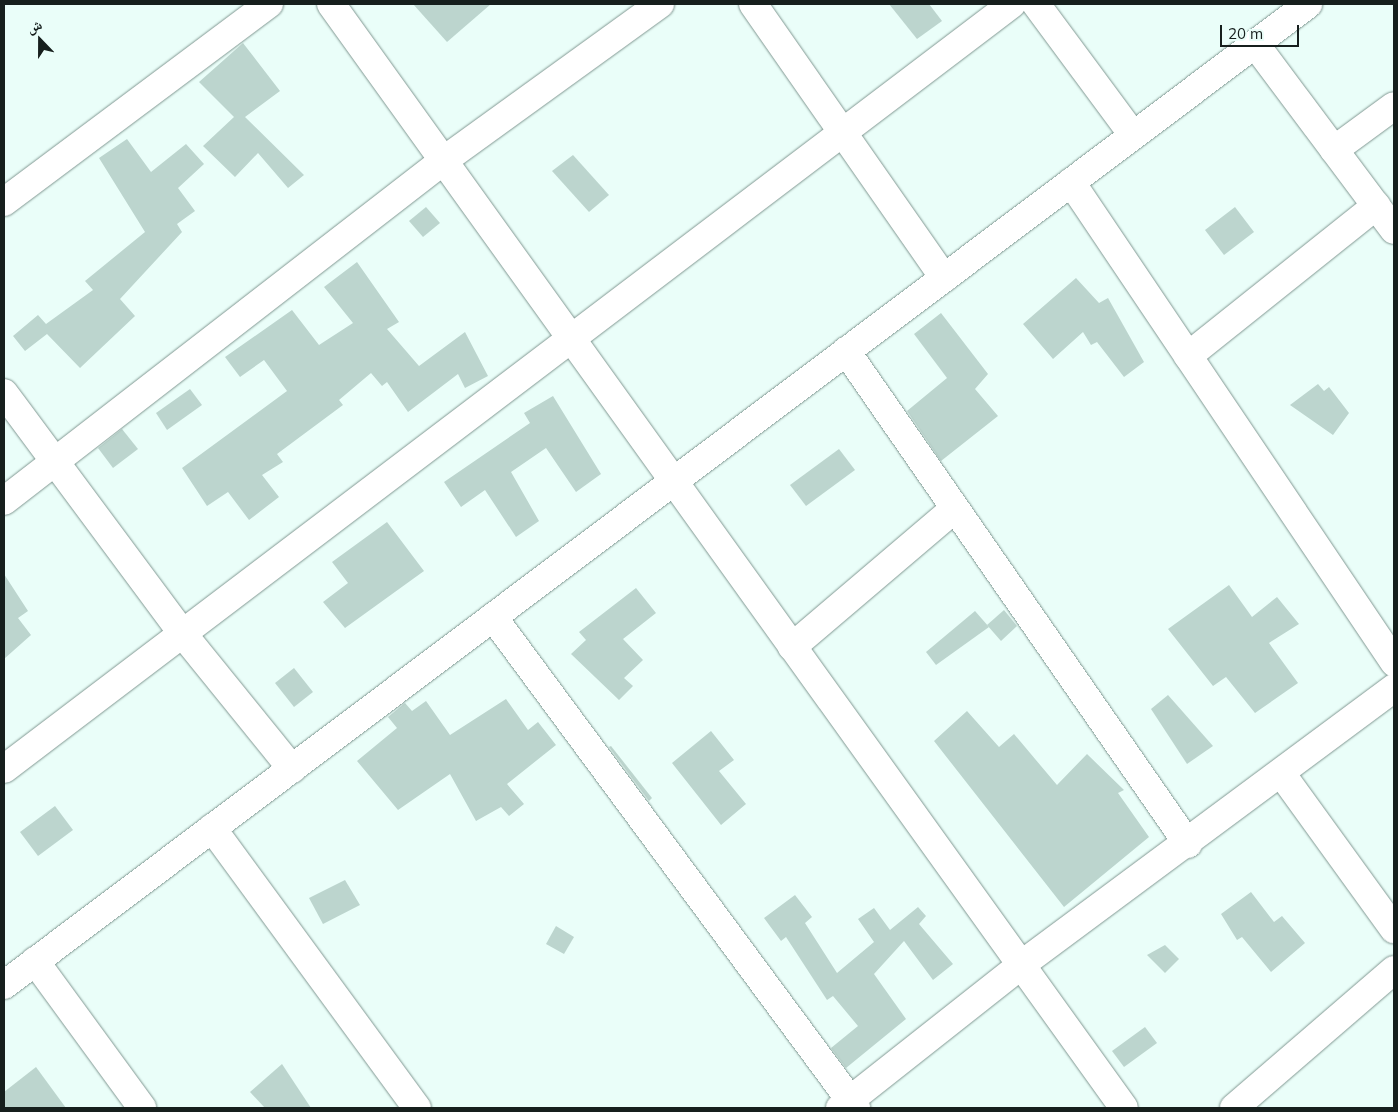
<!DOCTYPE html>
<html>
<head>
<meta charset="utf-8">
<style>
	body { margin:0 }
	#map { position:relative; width:1398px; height:1112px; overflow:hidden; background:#eafef9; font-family:Mulish,"Noto Naskh Arabic",sans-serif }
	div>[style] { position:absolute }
	.building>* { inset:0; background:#bcd5ce }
	.roads { filter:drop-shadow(0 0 1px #819892) drop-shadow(0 0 1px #819892) }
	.minor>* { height:28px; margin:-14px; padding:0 14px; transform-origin:14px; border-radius:14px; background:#fff }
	span { translate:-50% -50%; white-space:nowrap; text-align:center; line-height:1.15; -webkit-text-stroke:4.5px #eafef9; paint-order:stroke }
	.frame { position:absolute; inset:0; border:5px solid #161f1d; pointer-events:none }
	.north { position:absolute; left:15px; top:15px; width:50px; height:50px; -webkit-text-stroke:4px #eafef9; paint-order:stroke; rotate:338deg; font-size:14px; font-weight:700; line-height:20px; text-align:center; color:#161f1d }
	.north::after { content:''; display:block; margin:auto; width:18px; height:22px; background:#161f1d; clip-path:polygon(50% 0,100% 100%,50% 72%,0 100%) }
	.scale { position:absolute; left:1220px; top:25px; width:79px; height:22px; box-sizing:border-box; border:2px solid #161f1d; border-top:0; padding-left:6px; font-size:15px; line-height:18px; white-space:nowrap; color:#161f1d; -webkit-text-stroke:4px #eafef9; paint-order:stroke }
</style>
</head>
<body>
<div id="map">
	<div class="building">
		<div style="clip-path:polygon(413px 4px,491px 4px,447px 42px)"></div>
		<div style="clip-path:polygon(889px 4px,929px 4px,942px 21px,917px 39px)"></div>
		<div style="clip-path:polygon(243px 43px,280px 91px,245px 117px,304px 175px,288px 188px,258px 153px,235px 177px,203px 146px,234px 117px,199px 82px)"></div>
		<div style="clip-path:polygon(127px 139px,151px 172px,186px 144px,204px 164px,178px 188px,195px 211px,177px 224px,182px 232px,120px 299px,135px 316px,80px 368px,47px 334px,25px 351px,13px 336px,38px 315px,46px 324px,93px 290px,85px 281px,145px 232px,99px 158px)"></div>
		<div style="clip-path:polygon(573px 155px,609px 195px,589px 212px,552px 171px)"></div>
		<div style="clip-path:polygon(426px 207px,440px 223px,423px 237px,409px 221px)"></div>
		<div style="clip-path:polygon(1235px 207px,1254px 232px,1224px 255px,1205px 230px)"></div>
		<div style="clip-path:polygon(357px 262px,399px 322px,387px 329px,419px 366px,465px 332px,488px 376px,465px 388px,458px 374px,408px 412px,387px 382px,382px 386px,371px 373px,339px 400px,343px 405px,277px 454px,283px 462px,262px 475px,279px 497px,249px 520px,228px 492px,207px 506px,182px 468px,287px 391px,264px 360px,240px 377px,225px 357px,292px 310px,319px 345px,353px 323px,324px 287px)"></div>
		<div style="clip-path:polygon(1076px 278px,1099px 303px,1108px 298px,1144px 362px,1124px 377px,1097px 342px,1091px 345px,1083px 332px,1053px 359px,1023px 324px)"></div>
		<div style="clip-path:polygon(941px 313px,988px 374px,975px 389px,998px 416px,941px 461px,907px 411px,947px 378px,914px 334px)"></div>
		<div style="clip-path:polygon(1318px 384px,1324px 391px,1329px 387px,1349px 413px,1333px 435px,1290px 405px)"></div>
		<div style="clip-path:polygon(190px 389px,202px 405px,167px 430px,156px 413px)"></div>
		<div style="clip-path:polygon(553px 396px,601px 474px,576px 492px,546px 448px,511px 472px,539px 521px,516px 537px,485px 490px,461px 507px,444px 482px,530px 423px,524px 413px)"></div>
		<div style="clip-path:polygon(122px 429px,138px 449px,113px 468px,98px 448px)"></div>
		<div style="clip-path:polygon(839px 449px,855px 470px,806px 506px,790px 485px)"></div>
		<div style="clip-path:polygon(387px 522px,424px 571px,345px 628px,323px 602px,348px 583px,332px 562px)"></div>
		<div style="clip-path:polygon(4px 574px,28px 611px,18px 618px,31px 635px,4px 659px)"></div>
		<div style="clip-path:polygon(1229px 585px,1252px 617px,1277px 597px,1299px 624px,1269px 643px,1298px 683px,1255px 713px,1226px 677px,1213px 686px,1168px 629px)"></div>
		<div style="clip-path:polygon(636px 588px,656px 613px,623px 639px,643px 660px,624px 678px,633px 686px,619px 700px,571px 654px,586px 640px,579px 632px)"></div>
		<div style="clip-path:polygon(1004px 610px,1017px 626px,1001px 641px,987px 625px)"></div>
		<div style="clip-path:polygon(975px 611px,989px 627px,936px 665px,926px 652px)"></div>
		<div style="clip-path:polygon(294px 668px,313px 692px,294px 707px,275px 683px)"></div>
		<div style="clip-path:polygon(1168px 695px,1213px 746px,1187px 764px,1151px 709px)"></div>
		<div style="clip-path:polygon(506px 699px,528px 730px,538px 722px,556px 745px,507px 784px,524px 804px,509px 816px,501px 807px,476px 821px,450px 774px,398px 810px,357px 761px,397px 728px,388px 717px,405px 703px,412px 711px,426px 701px,450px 735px)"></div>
		<div style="clip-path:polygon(967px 711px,999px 747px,1014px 734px,1057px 785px,1087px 754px,1124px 790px,1118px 793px,1149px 837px,1064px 907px,934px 741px)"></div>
		<div style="clip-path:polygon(711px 731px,734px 760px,719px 771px,746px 804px,721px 825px,672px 763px)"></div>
		<div style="clip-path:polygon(611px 746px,652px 798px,649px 801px,609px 747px)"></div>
		<div style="clip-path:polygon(55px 806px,73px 830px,38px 856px,20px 832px)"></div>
		<div style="clip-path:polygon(345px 880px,360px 905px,323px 924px,309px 898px)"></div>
		<div style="clip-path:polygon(1251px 892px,1274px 922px,1282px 916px,1305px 943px,1271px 972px,1242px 937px,1237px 940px,1221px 914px)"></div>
		<div style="clip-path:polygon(795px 895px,812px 917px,805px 923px,837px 973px,874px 942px,858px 919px,874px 908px,890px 930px,918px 907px,926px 916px,919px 924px,953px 964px,933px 980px,904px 941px,874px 974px,906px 1019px,846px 1068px,831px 1048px,858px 1026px,833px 996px,827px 1000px,786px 937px,781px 941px,764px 918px)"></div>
		<div style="clip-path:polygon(556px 926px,574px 937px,564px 954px,546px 944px)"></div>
		<div style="clip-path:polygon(1165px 945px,1179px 959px,1165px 973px,1147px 955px)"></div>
		<div style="clip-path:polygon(1145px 1027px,1157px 1043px,1124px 1067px,1112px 1051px)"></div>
		<div style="clip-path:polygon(282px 1064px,311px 1108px,265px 1108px,250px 1092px)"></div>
		<div style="clip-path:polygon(36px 1067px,66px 1108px,4px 1108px,4px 1092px)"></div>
	</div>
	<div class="roads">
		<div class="minor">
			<div style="left:331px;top:4px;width:1359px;rotate:54.31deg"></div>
			<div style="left:753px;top:4px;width:334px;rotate:55.1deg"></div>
			<div style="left:1036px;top:4px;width:163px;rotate:53.5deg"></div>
			<div style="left:1255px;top:44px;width:232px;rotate:53.2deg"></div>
			<div style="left:1334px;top:150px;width:74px;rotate:-36.3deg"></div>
			<div style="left:1071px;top:182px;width:579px;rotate:56.06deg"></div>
			<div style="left:4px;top:202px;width:331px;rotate:-36.8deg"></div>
			<div style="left:846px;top:351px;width:600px;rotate:55.25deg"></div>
			<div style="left:1188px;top:356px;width:241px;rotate:-38.6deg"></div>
			<div style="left:4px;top:393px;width:299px;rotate:53.4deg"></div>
			<div style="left:182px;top:633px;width:175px;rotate:51deg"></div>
			<div style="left:4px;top:501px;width:555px;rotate:-37.76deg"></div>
			<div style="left:443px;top:161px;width:268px;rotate:-35.9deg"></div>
			<div style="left:493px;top:617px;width:611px;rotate:53.52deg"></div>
			<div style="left:792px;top:647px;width:211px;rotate:-40.4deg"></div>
			<div style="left:4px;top:769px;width:1265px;rotate:-37.2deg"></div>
			<div style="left:1281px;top:773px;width:193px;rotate:54.1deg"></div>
			<div style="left:212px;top:828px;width:347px;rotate:53.8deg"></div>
			<div style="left:35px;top:961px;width:182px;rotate:53.9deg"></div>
			<div style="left:4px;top:985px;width:1632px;rotate:-36.95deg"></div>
			<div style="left:840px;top:1108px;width:231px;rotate:-38.3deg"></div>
			<div style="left:1021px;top:965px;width:465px;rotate:-36.6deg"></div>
			<div style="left:1234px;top:1108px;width:211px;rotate:-40.8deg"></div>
		</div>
	</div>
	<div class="frame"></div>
	<div class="north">ش</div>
	<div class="scale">20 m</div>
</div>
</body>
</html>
